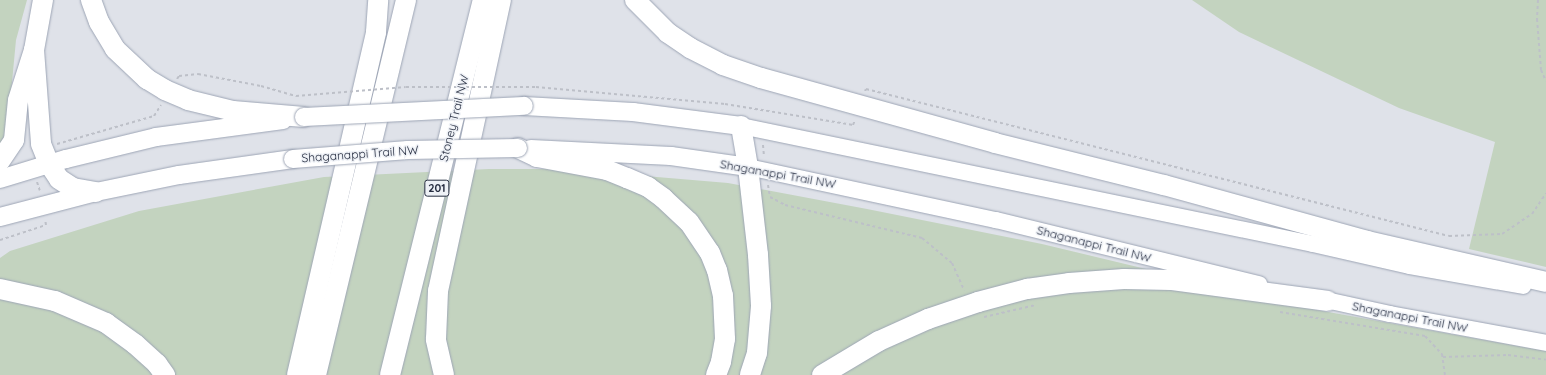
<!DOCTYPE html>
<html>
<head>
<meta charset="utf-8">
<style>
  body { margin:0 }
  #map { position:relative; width:1546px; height:375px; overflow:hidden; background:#dfe2e9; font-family:Quicksand,sans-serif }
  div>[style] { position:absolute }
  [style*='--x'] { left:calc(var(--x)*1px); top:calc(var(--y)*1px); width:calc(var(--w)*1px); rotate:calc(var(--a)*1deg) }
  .green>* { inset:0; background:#c3d3bf }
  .path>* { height:2px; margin-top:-1px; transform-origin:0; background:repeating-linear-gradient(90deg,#bdc0c8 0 3px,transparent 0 6px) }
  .roads { filter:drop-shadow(0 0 1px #9da5b5) drop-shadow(0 0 1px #9da5b5) }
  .secondary>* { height:16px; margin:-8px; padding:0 8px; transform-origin:8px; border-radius:8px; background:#fff }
  .primary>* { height:18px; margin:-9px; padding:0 9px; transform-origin:9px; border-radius:9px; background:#fff }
  .motorway>* { height:20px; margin:-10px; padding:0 10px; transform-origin:10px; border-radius:10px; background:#fff }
  .path-bridge>* { height:2px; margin-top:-1px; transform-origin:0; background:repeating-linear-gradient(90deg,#bdc0c8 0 3px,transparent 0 6px) }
  .bridges { filter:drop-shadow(0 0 1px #9da5b5) drop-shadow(0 0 1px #9da5b5) }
  .primary-bridge>* { height:18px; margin:-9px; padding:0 9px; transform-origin:9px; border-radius:9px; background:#fff }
  span { translate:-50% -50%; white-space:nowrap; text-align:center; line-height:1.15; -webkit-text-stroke:3px #eef1f6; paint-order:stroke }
  .shield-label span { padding:1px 3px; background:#eef1f6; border:1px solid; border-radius:3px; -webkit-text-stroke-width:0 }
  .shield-label { font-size:11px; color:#272e41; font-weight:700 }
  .street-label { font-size:12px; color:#272e41 }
</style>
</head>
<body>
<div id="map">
  <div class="green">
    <i style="clip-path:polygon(0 0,27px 0,16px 40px,8px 124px,5px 139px,0 147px)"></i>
    <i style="clip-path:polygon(1192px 0,1546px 0,1546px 267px,1469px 249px,1495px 142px,1399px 108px,1239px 32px)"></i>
    <i style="clip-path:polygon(489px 169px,562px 169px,728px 183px,867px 209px,1042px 244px,1317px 310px,1546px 351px,1546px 375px,0 375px,0 258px,10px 251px,139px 211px,324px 177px)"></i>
  </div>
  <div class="path">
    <i style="--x:1538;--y:0;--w:19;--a:93"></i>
    <i style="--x:1537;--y:19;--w:51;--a:85.5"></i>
    <i style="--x:1541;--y:70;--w:12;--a:66"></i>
    <i style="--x:177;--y:79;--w:4;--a:-56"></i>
    <i style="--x:179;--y:76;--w:19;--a:-6"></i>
    <i style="--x:198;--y:74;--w:64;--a:10.8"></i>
    <i style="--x:261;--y:86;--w:36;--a:16"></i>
    <i style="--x:536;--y:87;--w:190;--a:5.1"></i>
    <i style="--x:725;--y:104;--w:130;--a:9.3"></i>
    <i style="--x:853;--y:125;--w:5;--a:-68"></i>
    <i style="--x:865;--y:91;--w:2;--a:-63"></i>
    <i style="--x:866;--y:89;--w:601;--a:14.15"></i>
    <i style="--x:1449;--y:236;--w:53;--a:-2.2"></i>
    <i style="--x:1502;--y:234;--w:36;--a:-34"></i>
    <i style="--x:1532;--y:214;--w:25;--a:-56"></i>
    <i style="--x:57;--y:144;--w:101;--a:-16.1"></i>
    <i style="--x:154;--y:116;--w:13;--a:-58"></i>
    <i style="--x:763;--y:145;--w:11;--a:85"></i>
    <i style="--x:37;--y:182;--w:9;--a:72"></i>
    <i style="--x:768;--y:185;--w:12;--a:81"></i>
    <i style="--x:770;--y:197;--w:17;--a:28"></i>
    <i style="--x:785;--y:205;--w:141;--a:13.5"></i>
    <i style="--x:922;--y:238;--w:39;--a:40"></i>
    <i style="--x:952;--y:263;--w:30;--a:66"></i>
    <i style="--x:0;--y:240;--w:48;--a:-18.1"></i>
    <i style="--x:46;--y:225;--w:6;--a:-99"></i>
    <i style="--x:1280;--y:312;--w:147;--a:9.4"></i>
    <i style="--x:1425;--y:336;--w:25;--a:47"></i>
    <i style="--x:1442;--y:354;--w:21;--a:82"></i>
    <i style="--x:984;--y:317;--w:53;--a:-13"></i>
    <i style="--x:1443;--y:357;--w:65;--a:-1.8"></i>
    <i style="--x:1508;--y:355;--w:38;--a:7"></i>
  </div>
  <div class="roads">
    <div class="secondary">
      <i style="--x:741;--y:126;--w:584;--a:11.66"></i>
      <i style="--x:1313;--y:244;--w:99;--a:12.8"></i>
      <i style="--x:1410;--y:266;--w:115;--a:10"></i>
      <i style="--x:748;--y:167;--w:254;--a:12.1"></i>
      <i style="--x:996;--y:220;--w:271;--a:13.7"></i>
      <i style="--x:1317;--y:298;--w:75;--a:12.4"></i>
      <i style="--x:1390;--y:314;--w:159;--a:10.5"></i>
    </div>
    <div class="primary">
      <i style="--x:524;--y:106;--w:109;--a:3.2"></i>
      <i style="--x:633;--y:112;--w:109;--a:7.4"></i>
      <i style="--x:531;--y:149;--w:140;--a:2.9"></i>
      <i style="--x:671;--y:156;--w:78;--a:8.1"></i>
      <i style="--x:0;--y:179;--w:69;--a:-16.9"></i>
      <i style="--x:66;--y:159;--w:93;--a:-13.7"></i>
      <i style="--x:156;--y:137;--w:128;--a:-7.6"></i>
      <i style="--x:0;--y:217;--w:99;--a:-14.6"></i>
      <i style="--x:96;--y:192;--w:85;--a:-11.6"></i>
      <i style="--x:179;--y:175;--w:115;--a:-8"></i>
    </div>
    <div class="motorway">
      <i style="--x:91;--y:0;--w:23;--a:70"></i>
      <i style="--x:99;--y:22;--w:31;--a:59"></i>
      <i style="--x:115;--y:49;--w:44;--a:43.2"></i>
      <i style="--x:147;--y:79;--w:21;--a:31"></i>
      <i style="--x:165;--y:90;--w:25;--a:23"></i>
      <i style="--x:188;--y:100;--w:46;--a:13.7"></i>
      <i style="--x:233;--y:111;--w:71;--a:4.8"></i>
      <i style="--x:635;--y:0;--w:47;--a:45"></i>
      <i style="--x:668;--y:33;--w:27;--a:34"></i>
      <i style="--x:690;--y:48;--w:37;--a:27"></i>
      <i style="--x:723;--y:65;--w:40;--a:18.9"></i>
      <i style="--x:761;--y:78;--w:243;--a:15.5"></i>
      <i style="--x:995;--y:143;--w:174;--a:14"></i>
      <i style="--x:1164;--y:185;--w:211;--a:15.4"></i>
      <i style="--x:1367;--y:241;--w:184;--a:12.9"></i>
      <i style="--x:34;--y:50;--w:94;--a:85.7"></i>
      <i style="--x:41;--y:144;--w:22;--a:68"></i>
      <i style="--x:49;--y:164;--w:18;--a:56"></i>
      <i style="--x:59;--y:179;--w:17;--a:33"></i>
      <i style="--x:73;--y:188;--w:23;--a:10"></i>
      <i style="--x:741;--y:126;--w:42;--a:80.3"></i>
      <i style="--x:748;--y:167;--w:89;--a:83.5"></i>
      <i style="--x:758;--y:255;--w:51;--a:86.6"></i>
      <i style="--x:761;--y:306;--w:47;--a:94.9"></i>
      <i style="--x:757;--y:353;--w:23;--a:108"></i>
      <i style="--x:518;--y:148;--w:21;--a:25"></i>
      <i style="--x:537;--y:157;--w:71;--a:10.5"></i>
      <i style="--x:607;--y:170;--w:22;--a:22"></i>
      <i style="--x:627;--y:178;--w:23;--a:23"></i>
      <i style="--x:648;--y:187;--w:19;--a:36"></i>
      <i style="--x:663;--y:198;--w:35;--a:43"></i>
      <i style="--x:689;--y:222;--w:37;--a:56"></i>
      <i style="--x:710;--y:253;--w:18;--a:68"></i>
      <i style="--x:717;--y:270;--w:27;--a:77"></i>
      <i style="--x:723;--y:296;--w:43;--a:87.3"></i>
      <i style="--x:725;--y:339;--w:23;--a:100"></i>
      <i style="--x:721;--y:362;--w:14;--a:111"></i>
      <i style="--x:0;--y:161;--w:25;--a:-56"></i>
      <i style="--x:14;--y:140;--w:40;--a:-84.3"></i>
      <i style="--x:18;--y:100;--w:52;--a:-72.3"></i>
      <i style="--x:34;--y:50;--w:51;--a:-79.8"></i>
      <i style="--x:0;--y:289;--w:56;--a:12.3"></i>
      <i style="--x:55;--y:301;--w:56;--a:23.3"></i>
      <i style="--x:106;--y:323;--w:36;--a:36"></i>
      <i style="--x:135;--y:344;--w:30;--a:42"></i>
      <i style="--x:157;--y:364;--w:14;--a:54"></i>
      <i style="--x:297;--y:375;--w:352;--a:-77"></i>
      <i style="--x:376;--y:32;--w:32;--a:-86"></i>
      <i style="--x:316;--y:375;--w:386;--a:-76.5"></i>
      <i style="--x:390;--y:375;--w:386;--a:-76.1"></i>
      <i style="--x:444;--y:375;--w:37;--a:-103"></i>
      <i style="--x:436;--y:339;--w:48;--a:-87.6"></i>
      <i style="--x:438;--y:291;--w:298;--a:-77.8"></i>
      <i style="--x:822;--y:375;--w:66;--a:-30.8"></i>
      <i style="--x:879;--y:341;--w:54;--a:-24.2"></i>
      <i style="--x:928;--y:319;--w:53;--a:-18.8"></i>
      <i style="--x:978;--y:302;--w:51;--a:-14.9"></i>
      <i style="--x:1027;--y:289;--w:42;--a:-8.1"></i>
      <i style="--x:1069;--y:283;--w:55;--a:-4.2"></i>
      <i style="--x:1124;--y:279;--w:47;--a:1.2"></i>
      <i style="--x:1171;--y:280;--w:158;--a:7.6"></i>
    </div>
  </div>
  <div class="path-bridge">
    <i style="--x:296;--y:96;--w:110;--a:-4.7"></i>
    <i style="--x:406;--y:87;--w:130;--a:0"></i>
  </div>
  <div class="bridges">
    <div class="primary-bridge">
      <i style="--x:304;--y:117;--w:220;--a:-2.9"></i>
      <i style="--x:293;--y:159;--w:115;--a:-4.5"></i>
      <i style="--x:408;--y:150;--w:110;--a:-1"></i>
    </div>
  </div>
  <div class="shield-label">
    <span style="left:437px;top:188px">201</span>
  </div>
  <div class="street-label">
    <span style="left:454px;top:118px;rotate:-76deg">Stoney Trail NW</span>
    <span style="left:360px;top:154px;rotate:-4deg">Shaganappi Trail NW</span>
    <span style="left:778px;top:174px;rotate:10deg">Shaganappi Trail NW</span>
    <span style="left:1094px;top:244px;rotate:14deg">Shaganappi Trail NW</span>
    <span style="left:1410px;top:317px;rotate:11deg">Shaganappi Trail NW</span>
  </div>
</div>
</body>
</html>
